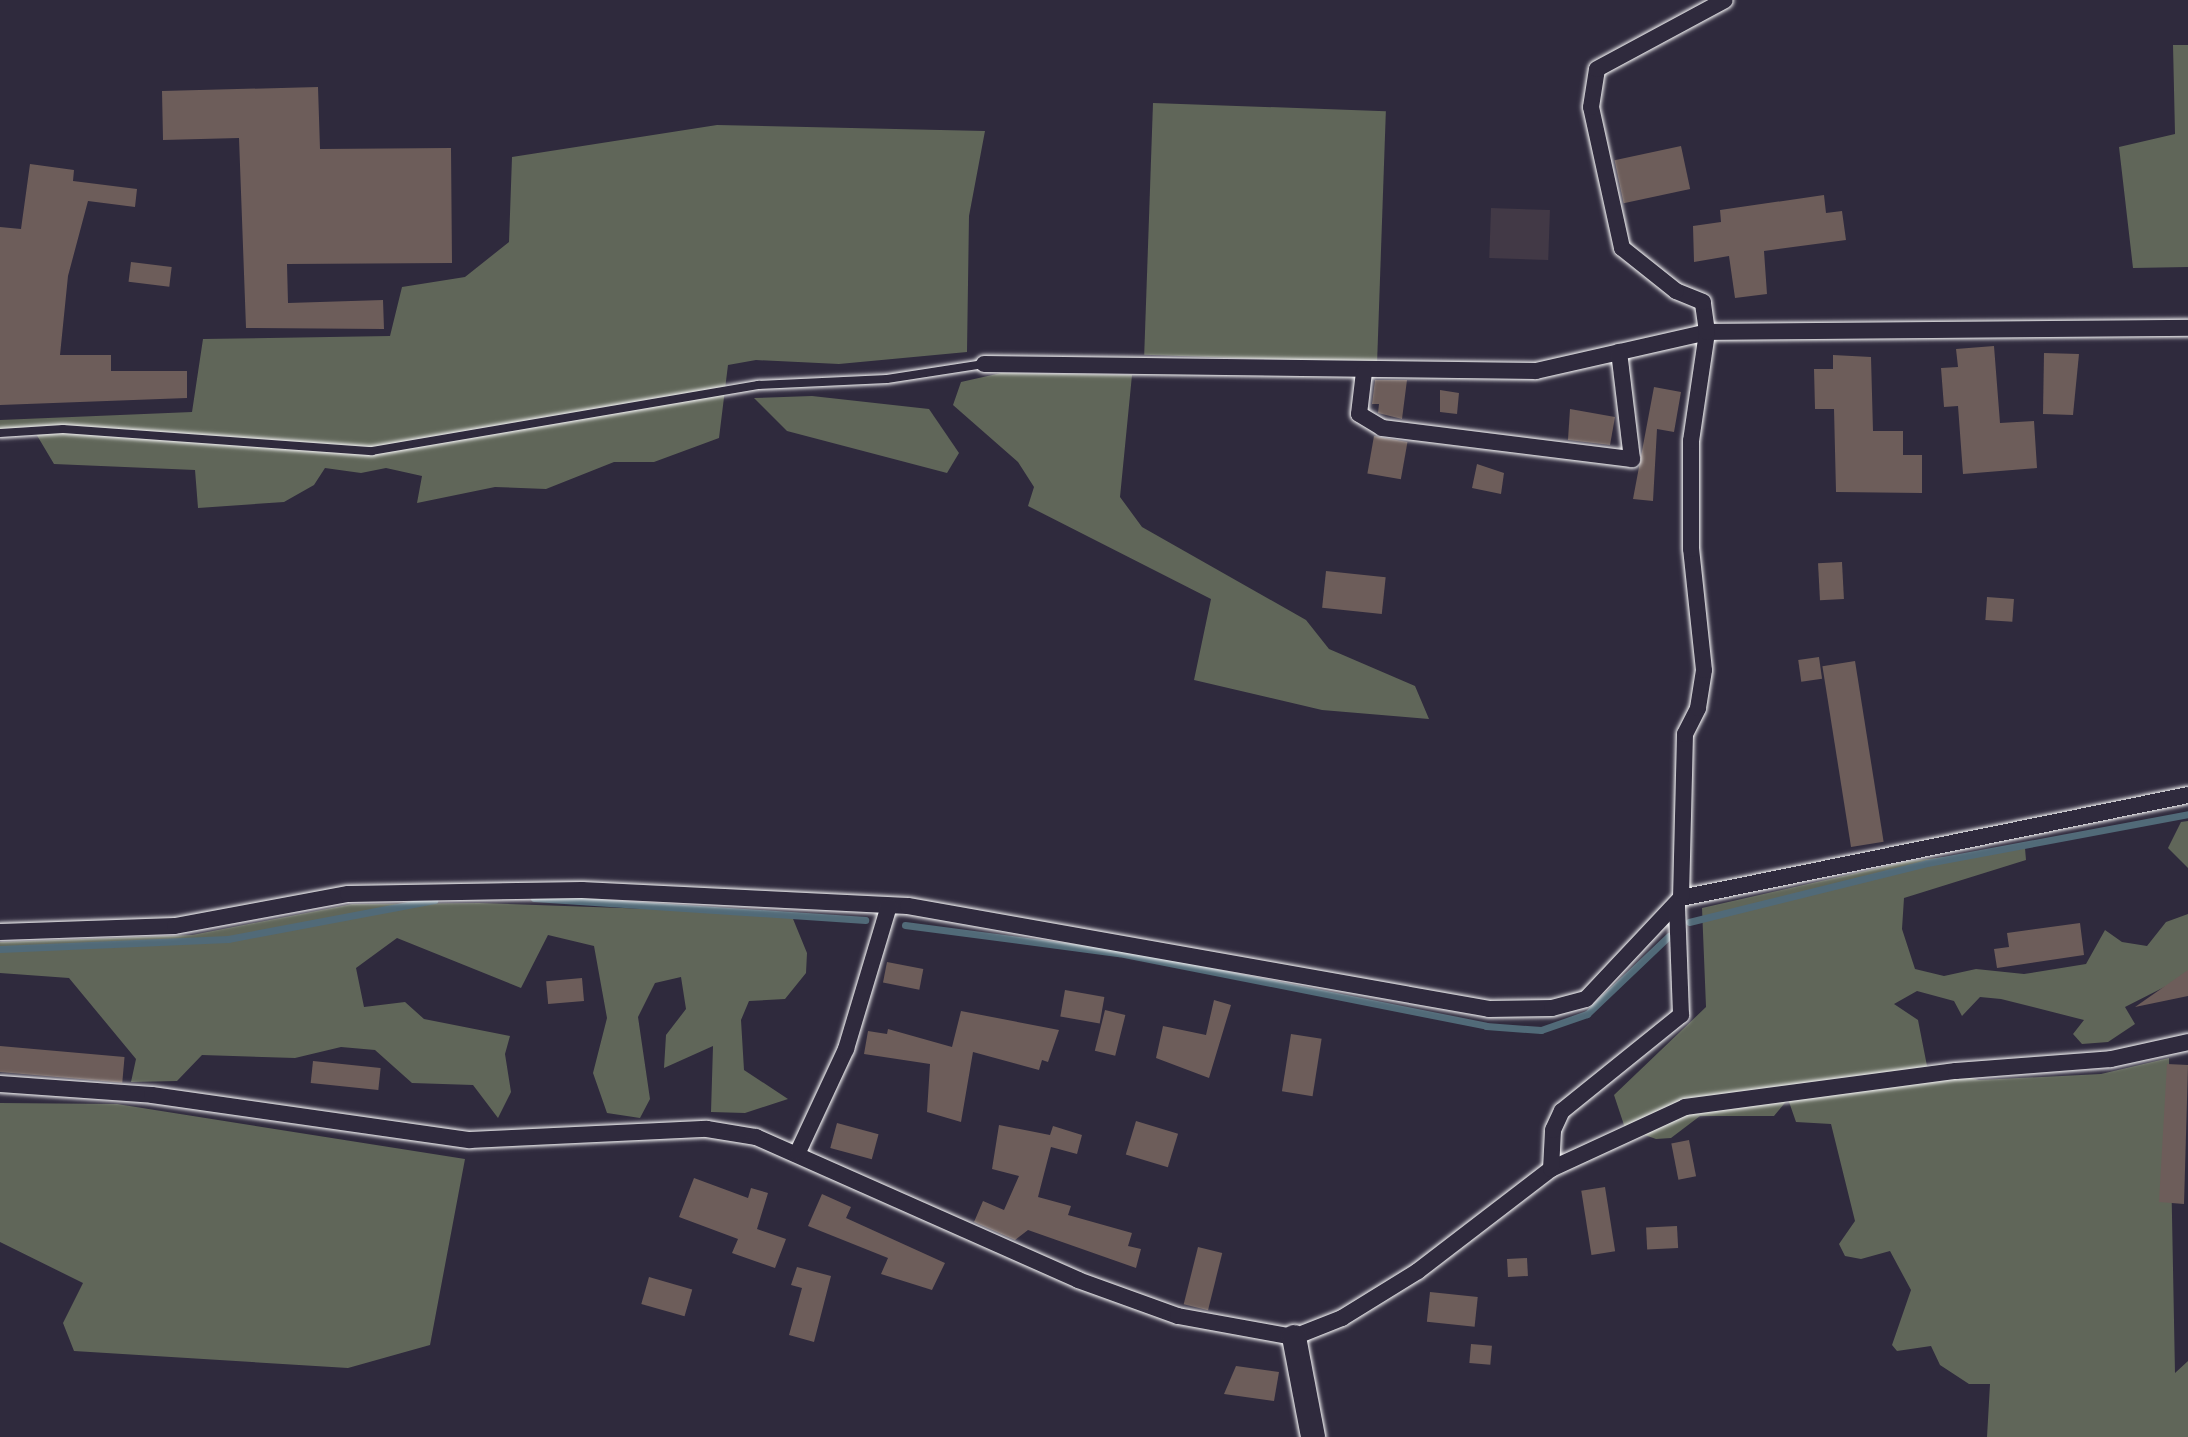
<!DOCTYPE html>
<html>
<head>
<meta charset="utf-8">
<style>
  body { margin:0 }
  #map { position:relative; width:2188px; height:1437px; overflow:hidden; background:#2f2a3d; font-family:Mali,sans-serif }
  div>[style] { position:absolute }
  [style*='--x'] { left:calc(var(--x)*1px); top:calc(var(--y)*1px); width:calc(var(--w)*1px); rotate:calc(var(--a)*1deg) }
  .built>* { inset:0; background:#423946; transform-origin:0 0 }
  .green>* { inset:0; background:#606659; transform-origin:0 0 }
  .stream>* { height:7px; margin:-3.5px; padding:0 3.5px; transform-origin:3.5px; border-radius:3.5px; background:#516a78 }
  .building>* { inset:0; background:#6d5d5a; transform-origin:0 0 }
  .roads { filter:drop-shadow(0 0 2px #fff) drop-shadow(0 0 2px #fff) }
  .lane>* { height:8px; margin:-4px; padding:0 4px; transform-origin:4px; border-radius:4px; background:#2f2a3d }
  .street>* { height:16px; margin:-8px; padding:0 8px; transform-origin:8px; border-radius:8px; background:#2f2a3d }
  .secondary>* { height:24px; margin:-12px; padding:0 12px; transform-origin:12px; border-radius:12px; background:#2f2a3d }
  span { translate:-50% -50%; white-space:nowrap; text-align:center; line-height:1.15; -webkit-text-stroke:6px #2f2a3d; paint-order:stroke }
</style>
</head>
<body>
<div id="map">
  <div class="built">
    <i style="left:1491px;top:208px;width:59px;height:50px;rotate:2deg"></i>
  </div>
  <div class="green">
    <i style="clip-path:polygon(2173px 45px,2188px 45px,2188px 267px,2133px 268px,2119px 147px,2175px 134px)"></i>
    <i style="left:1153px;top:103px;width:233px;height:252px;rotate:2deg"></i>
    <i style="clip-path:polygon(717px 125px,985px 131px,969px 216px,967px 352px,839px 364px,756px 360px,728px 365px,719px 438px,654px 462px,614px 462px,546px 489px,495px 487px,417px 503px,422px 476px,386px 468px,361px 473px,325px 468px,314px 485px,284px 502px,198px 508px,195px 470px,54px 464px,32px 427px,0 435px,0 420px,192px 412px,203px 339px,390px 336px,402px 287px,465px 277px,509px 242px,512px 157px)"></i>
    <i style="clip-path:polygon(1001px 373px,1132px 375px,1120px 497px,1142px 527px,1306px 620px,1329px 649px,1415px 686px,1429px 719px,1322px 710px,1194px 680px,1211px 599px,1028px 506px,1034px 487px,1018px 462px,953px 405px,961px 382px)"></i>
    <i style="clip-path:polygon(812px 396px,929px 409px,959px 453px,947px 473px,787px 431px,754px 398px)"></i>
    <i style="clip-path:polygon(2188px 821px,2188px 868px,2168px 848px,2181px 822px)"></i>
    <i style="clip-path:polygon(2025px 848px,2026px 860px,1904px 898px,1902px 929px,1915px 969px,1944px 976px,1976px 969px,2024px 974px,2086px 964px,2105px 930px,2122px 942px,2147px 946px,2166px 922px,2188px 914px,2188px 975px,2125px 1007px,2135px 1024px,2108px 1042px,2082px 1044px,2073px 1034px,2084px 1020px,2001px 999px,1980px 997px,1962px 1016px,1954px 1001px,1917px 991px,1894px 1004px,1918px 1020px,1927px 1066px,1979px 1080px,2101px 1074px,2169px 1058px,2175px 1373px,2188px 1361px,2188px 1437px,1987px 1437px,1990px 1384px,1969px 1384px,1940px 1365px,1931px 1346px,1897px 1351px,1892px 1345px,1911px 1290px,1890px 1251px,1861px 1259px,1845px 1256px,1839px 1244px,1855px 1221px,1831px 1124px,1796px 1122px,1788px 1099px,1774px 1116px,1700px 1116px,1671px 1138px,1656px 1139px,1625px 1128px,1614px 1095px,1706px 1007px,1702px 908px,1909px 861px)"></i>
    <i style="clip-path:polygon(479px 903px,791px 914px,807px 953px,806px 973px,785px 999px,749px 1001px,741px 1020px,744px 1070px,788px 1099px,745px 1113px,711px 1112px,713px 1046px,664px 1068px,666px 1035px,686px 1009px,681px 977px,655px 983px,638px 1017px,650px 1099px,640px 1118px,607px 1113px,593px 1073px,607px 1018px,594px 946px,548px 935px,521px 988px,397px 938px,356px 968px,364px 1007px,405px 1002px,424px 1019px,510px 1036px,505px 1054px,511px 1092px,498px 1118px,473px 1085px,412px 1083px,375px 1050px,341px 1047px,295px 1058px,202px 1055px,177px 1081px,131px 1082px,136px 1059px,69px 978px,0 973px,0 942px,192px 935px,352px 904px)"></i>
    <i style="clip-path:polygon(0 1103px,117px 1104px,465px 1159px,430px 1345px,348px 1368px,74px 1351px,63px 1323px,83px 1283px,0 1242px)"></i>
  </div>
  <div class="stream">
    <i style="--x:534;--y:898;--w:332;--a:3.8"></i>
    <i style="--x:1689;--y:922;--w:245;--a:-13.9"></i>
    <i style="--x:1927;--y:863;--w:266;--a:-10.6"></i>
    <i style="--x:905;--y:925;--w:216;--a:7.5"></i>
    <i style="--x:1119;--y:953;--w:374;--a:11.2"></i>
    <i style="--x:1486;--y:1026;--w:55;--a:4.2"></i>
    <i style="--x:1541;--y:1030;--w:49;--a:-19.2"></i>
    <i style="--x:1587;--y:1014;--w:113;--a:-43.6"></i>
    <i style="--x:0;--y:949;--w:228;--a:-2.5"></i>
    <i style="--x:228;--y:939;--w:210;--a:-10.7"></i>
  </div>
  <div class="building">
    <i style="clip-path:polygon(318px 87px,320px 149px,451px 148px,452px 263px,287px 264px,288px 303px,383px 300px,384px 329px,246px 328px,239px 138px,163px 140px,162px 91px)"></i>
    <i style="left:1681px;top:146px;width:44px;height:68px;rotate:78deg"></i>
    <i style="clip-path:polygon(30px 164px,74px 170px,73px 181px,137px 189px,135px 207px,88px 201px,68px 276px,60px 355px,111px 355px,111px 371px,187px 371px,187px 398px,0 405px,0 227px,21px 229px)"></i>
    <i style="clip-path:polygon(1824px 195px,1826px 213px,1842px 211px,1846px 240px,1764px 251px,1767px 294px,1735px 298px,1729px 256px,1694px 262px,1693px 226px,1721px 222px,1720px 210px)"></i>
    <i style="left:131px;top:262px;width:41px;height:20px;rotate:7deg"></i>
    <i style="clip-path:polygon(1994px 346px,2000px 423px,2034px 421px,2037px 468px,1963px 474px,1958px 406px,1944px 407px,1941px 368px,1958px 367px,1956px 349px)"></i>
    <i style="clip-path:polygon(2044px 353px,2079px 354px,2073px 415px,2043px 414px)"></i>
    <i style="clip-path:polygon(1833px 355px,1871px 357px,1873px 431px,1903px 431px,1903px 455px,1922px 455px,1922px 493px,1836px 492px,1834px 409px,1815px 409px,1814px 369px,1833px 369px)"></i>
    <i style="clip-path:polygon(1375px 380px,1407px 380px,1402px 419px,1378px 413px,1379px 404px,1372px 404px)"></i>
    <i style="clip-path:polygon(1654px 387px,1681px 392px,1674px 432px,1657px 429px,1653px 501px,1633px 499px)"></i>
    <i style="clip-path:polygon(1440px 390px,1459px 393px,1457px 414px,1440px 412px)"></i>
    <i style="clip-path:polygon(1570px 409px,1615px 417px,1610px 445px,1568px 440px)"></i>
    <i style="left:1374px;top:436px;width:34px;height:38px;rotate:10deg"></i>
    <i style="clip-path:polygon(1477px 464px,1504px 473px,1501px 494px,1472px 488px)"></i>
    <i style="left:1842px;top:562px;width:37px;height:24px;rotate:87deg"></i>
    <i style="left:1326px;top:571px;width:60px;height:37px;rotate:6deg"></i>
    <i style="left:1987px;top:597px;width:27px;height:23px;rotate:4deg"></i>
    <i style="left:1819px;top:657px;width:22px;height:21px;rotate:82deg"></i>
    <i style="left:1855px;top:661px;width:183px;height:33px;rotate:81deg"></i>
    <i style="clip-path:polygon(2080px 923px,2084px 955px,1997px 968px,1994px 949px,2009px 947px,2007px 933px)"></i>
    <i style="left:887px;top:962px;width:37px;height:21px;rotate:11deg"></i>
    <i style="clip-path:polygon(2188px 970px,2188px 996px,2135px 1007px)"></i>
    <i style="left:582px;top:978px;width:23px;height:36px;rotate:85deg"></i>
    <i style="left:1065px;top:990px;width:40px;height:27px;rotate:10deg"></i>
    <i style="clip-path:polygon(1214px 1000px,1231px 1005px,1209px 1078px,1156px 1058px,1163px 1026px,1206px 1035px)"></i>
    <i style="left:1105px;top:1010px;width:21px;height:42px;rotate:14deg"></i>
    <i style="clip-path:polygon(961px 1011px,1059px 1030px,1048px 1062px,1042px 1060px,1039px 1070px,973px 1052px,961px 1122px,927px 1112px,930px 1064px,864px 1054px,868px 1031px,887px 1034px,888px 1029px,952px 1047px)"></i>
    <i style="left:1291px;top:1034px;width:31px;height:58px;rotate:9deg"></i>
    <i style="left:0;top:1046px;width:125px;height:26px;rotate:5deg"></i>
    <i style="left:313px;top:1061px;width:68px;height:22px;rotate:6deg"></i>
    <i style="clip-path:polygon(2167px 1064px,2188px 1065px,2184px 1204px,2159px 1202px)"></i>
    <i style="left:1136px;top:1121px;width:44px;height:35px;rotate:17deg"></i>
    <i style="left:837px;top:1123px;width:43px;height:26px;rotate:15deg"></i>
    <i style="clip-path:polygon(999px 1125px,1050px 1135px,1053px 1126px,1082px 1135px,1077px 1154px,1051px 1147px,1038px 1197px,1071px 1206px,1068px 1215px,1132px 1233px,1128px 1246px,1141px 1249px,1136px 1268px,1028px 1230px,1015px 1240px,974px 1222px,983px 1201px,1004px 1210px,1019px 1176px,992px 1169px)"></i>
    <i style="left:1689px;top:1140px;width:37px;height:18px;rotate:79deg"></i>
    <i style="clip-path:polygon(694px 1178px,748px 1198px,751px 1188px,768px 1193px,757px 1229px,786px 1239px,775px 1268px,732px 1253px,738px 1239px,679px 1217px)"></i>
    <i style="left:1605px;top:1187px;width:65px;height:24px;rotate:81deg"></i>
    <i style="clip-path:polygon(822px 1194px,851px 1207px,846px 1218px,945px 1263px,932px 1290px,881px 1274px,888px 1258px,808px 1226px)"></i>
    <i style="left:1677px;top:1226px;width:22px;height:31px;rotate:87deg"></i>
    <i style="left:1198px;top:1247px;width:25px;height:59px;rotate:14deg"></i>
    <i style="left:1527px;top:1258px;width:18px;height:20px;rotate:87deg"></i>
    <i style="clip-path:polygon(797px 1267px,831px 1276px,814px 1342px,789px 1335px,802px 1288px,791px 1285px)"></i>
    <i style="left:649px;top:1277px;width:45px;height:28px;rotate:16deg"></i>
    <i style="left:1430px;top:1292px;width:48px;height:30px;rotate:6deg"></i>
    <i style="left:1471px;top:1344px;width:21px;height:19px;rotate:5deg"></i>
    <i style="clip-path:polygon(1236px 1366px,1279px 1372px,1274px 1401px,1224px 1394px)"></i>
  </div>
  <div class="roads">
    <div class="lane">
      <i style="--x:0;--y:433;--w:63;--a:-3.6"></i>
      <i style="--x:63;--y:429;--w:310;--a:4.1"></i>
      <i style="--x:372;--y:451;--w:392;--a:-9.7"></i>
      <i style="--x:758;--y:385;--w:129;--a:-2.7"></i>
      <i style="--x:887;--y:379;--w:98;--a:-8.8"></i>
    </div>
    <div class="street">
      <i style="--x:984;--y:364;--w:552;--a:0.73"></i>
      <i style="--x:1536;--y:371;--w:175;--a:-12.8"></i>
      <i style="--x:1707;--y:332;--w:481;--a:-0.5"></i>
      <i style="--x:1364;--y:372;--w:42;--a:96.8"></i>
      <i style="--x:1359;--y:414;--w:27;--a:31"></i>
      <i style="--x:1382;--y:428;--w:252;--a:7.1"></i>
      <i style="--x:1632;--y:459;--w:108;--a:-96.9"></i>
      <i style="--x:1681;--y:898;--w:517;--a:-11.48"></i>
      <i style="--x:0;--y:932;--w:175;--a:-2"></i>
      <i style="--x:175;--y:926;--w:176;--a:-10.5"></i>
      <i style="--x:348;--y:894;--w:234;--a:-1"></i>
      <i style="--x:582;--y:890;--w:326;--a:2.8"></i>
      <i style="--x:908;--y:906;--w:590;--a:10.05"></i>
      <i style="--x:1489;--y:1009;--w:63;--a:-0.9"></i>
      <i style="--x:1552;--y:1008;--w:35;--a:-15"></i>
      <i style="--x:1586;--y:999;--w:139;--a:-46.8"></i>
      <i style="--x:1681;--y:898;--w:164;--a:-88.6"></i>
      <i style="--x:1685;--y:734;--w:29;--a:-63"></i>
      <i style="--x:1698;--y:708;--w:38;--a:-81"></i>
      <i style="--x:1704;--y:670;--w:122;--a:-96.1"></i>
      <i style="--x:1691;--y:549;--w:108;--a:-90"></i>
      <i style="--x:1691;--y:441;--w:110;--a:-81.6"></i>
      <i style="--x:1707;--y:332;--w:30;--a:-98"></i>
      <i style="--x:1703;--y:302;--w:29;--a:-158"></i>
      <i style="--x:1676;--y:291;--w:69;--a:-141.5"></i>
      <i style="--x:1622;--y:248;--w:144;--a:-102.4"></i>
      <i style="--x:1591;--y:107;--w:38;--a:-81"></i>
      <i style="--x:1597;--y:69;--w:145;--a:-28.3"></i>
      <i style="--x:0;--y:1084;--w:152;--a:4.1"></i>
      <i style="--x:152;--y:1095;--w:321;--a:8.1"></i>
      <i style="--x:470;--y:1140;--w:237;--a:-2.7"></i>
      <i style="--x:707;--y:1129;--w:50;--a:9.3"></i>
      <i style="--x:756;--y:1137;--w:352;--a:23.9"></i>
      <i style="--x:1078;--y:1280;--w:106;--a:19.8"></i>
      <i style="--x:1178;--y:1316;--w:118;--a:10.3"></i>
      <i style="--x:1294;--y:1337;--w:52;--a:-21.6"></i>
      <i style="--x:1342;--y:1318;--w:89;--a:-31.7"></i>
      <i style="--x:1418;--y:1271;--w:168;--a:-37.5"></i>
      <i style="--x:1551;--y:1169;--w:148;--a:-24.8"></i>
      <i style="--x:1685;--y:1107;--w:273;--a:-7.6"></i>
      <i style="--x:1956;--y:1071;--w:155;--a:-4.4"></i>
      <i style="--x:2111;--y:1059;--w:79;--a:-12.4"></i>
      <i style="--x:798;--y:1152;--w:114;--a:-65"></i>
      <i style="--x:846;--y:1049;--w:149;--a:-73.3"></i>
      <i style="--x:1551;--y:1169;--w:39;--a:-87"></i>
      <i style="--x:1553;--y:1130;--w:21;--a:-65"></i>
      <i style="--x:1562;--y:1111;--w:153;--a:-38.9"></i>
      <i style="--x:1681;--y:1015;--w:109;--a:-92.1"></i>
    </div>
    <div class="secondary">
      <i style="--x:1294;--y:1337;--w:102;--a:79.2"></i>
    </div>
  </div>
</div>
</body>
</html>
